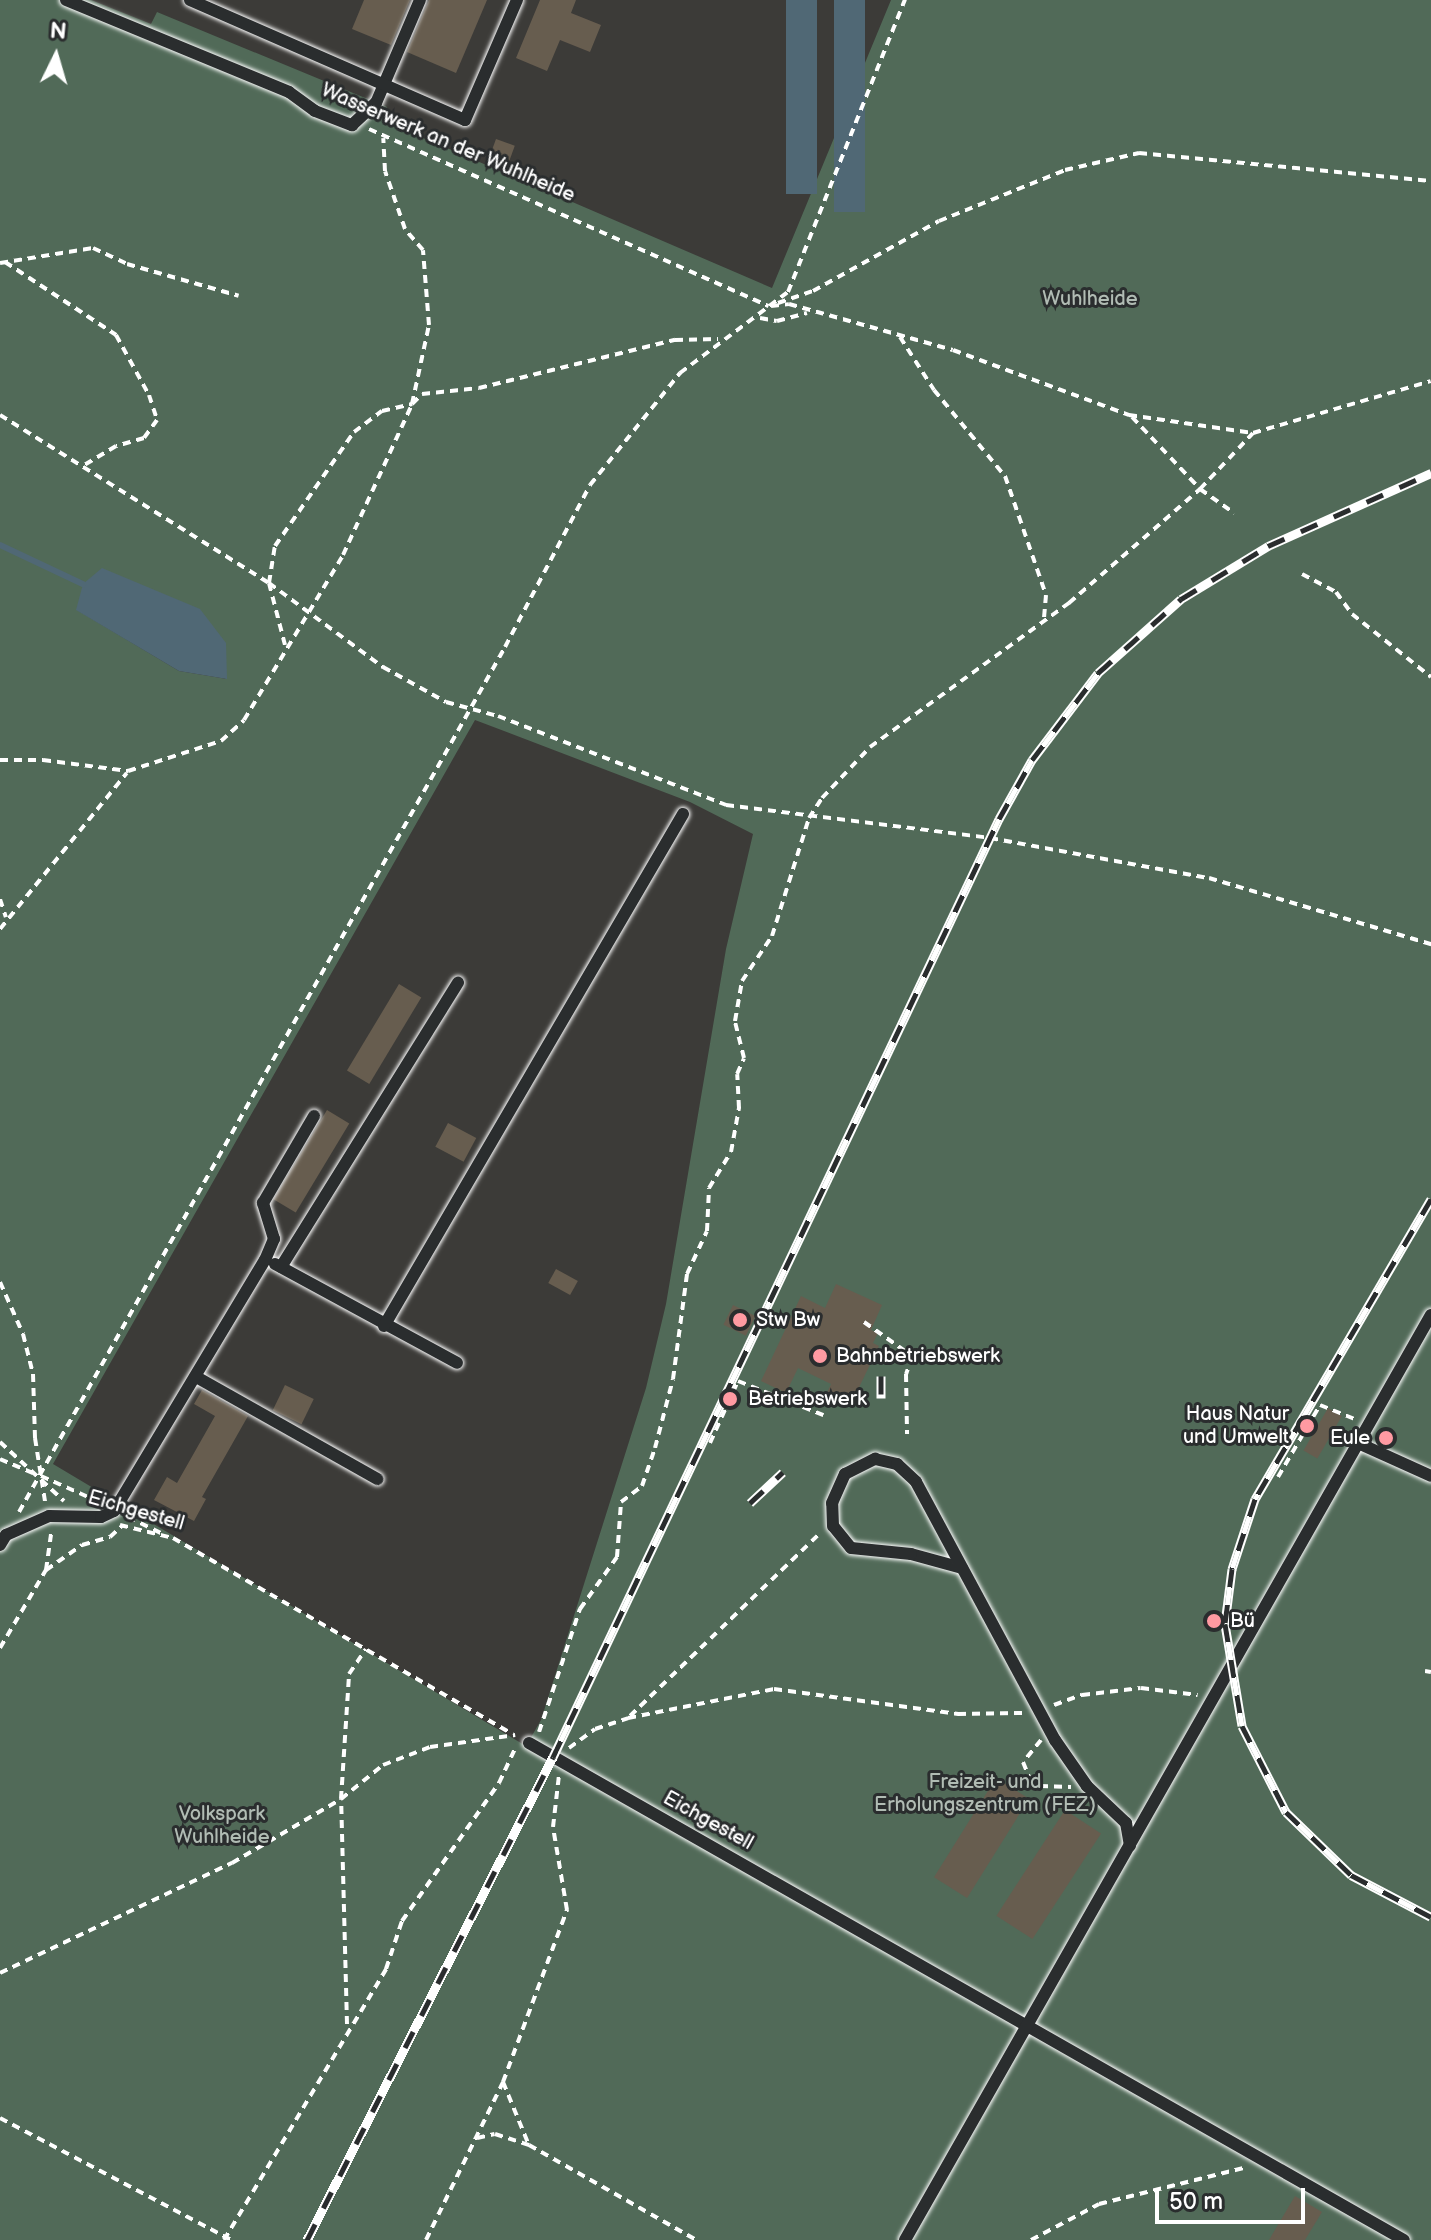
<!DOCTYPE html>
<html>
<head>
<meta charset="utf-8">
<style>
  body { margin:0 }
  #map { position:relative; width:1431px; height:2240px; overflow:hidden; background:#3c3b38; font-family:"Balsamiq Sans",sans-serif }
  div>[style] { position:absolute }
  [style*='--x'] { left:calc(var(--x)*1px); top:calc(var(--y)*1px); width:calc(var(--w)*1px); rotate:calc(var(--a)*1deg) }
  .green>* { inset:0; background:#516a58 }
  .water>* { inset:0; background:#506875; transform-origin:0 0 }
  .stream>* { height:6px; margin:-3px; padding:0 3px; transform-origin:3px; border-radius:3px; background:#506875 }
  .building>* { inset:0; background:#675d4f; transform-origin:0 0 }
  .path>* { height:4px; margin-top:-2px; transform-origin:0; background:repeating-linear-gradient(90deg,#fff 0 8px,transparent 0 14px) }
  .roads { filter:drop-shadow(0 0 2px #fff) drop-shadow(0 0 2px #fff) }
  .lane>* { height:12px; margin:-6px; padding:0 6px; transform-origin:6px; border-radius:6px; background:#2a2d2e }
  .rail>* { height:9px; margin-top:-4.5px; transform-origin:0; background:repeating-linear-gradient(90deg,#2a2d2e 0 18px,#fff 0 36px); box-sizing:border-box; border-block:2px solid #fff }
  .dots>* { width:22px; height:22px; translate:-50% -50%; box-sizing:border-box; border:4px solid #2a2d2e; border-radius:50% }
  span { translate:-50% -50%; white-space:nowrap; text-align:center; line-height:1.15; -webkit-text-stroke:6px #2a2d2e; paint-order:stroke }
  .street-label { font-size:20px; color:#fff }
  .park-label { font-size:20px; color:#b1bcb4 }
  .poi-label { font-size:20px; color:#fff }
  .left { translate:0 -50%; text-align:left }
  .right { translate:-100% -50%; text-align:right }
  .north { position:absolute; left:16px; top:16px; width:80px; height:80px; -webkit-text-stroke:6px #2a2d2e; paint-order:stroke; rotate:5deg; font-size:22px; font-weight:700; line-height:32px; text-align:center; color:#fff }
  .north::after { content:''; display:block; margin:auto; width:28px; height:36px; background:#fff; clip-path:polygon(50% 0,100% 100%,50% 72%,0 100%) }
  .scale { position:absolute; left:1155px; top:2188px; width:150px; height:36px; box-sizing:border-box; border:4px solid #fff; border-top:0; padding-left:10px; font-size:24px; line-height:28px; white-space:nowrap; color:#fff; -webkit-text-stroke:6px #2a2d2e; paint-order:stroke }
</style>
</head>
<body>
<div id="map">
  <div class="green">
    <i style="clip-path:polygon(evenodd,0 0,91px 0,151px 24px,157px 12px,387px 107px,382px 120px,772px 288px,891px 0,1431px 0,1431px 2240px,0 2240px,0 0,77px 610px,227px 679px,179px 671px,77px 610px,0 0,475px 720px,690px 802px,753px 834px,726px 949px,666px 1304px,646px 1388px,541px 1720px,526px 1746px,53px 1464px,475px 720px)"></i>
  </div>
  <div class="water">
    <i style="left:786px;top:0;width:31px;height:194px"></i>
    <i style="left:834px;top:0;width:31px;height:212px"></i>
    <i style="clip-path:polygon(102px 568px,200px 609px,226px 643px,227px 679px,179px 671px,76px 610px,83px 584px)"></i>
  </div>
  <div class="stream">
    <i style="--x:0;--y:545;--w:92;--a:25.2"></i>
  </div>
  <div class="building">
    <i style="clip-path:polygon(364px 0,410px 0,391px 45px,352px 29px)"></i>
    <i style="clip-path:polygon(429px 0,487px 0,456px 73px,407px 52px)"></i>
    <i style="clip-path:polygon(540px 0,576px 0,571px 13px,601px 25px,590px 52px,560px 40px,547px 71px,516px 58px)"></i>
    <i style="left:496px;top:139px;width:20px;height:17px;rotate:20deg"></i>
    <i style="left:399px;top:984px;width:26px;height:101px;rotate:31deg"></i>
    <i style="left:327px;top:1110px;width:26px;height:104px;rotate:31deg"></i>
    <i style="left:448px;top:1123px;width:32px;height:27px;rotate:28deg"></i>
    <i style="left:556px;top:1269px;width:25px;height:16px;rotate:29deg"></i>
    <i style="clip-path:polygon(836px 1284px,882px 1305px,871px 1330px,878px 1333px,873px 1343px,879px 1346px,850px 1406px,825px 1397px,831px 1384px,798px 1368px,786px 1393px,761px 1381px,801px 1296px,825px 1308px)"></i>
    <i style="left:733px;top:1305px;width:25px;height:22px;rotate:26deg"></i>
    <i style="left:285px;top:1385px;width:32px;height:28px;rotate:26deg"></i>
    <i style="clip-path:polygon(202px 1390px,248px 1416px,202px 1497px,206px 1499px,194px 1521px,154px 1500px,167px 1477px,177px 1483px,215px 1416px,194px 1404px)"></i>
    <i style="left:1328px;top:1408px;width:16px;height:49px;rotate:30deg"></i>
    <i style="left:996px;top:1778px;width:39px;height:117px;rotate:32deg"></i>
    <i style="left:1065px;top:1810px;width:43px;height:126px;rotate:33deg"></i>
    <i style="clip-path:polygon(1295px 2196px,1322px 2212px,1305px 2240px,1269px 2240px)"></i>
  </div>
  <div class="path">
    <i style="--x:369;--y:129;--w:437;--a:23.9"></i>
    <i style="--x:5;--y:262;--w:133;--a:33.3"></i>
    <i style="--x:116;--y:335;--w:68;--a:61.2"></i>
    <i style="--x:149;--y:395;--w:26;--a:72"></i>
    <i style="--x:157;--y:420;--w:22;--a:126"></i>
    <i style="--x:144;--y:438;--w:29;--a:164"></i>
    <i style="--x:116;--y:446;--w:39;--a:149"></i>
    <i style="--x:0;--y:263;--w:94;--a:-9.2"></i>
    <i style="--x:93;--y:248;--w:38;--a:25"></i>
    <i style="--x:127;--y:264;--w:116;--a:15.9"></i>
    <i style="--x:778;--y:303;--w:37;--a:-19"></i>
    <i style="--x:813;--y:291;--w:144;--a:-29.1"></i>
    <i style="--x:939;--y:221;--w:136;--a:-22"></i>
    <i style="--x:1065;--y:170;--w:76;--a:-12.9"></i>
    <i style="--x:1139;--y:153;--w:293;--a:5.5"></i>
    <i style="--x:771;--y:306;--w:18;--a:-6"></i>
    <i style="--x:789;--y:304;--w:170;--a:15.7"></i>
    <i style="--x:953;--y:350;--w:188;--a:20.3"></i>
    <i style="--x:1129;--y:415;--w:125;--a:8.3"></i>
    <i style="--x:760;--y:318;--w:17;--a:10"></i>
    <i style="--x:777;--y:321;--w:31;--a:-15"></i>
    <i style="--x:900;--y:337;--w:63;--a:57.3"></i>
    <i style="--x:934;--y:390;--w:112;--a:50.5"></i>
    <i style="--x:1005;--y:476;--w:126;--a:71"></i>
    <i style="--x:1046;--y:595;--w:25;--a:95"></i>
    <i style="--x:0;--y:415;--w:317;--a:32"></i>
    <i style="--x:269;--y:583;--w:142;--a:36.4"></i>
    <i style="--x:383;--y:667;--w:72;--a:29.1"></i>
    <i style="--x:446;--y:702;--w:54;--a:15.1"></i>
    <i style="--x:498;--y:716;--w:245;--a:21.3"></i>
    <i style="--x:726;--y:805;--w:266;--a:7.1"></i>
    <i style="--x:990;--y:838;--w:223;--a:10.4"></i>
    <i style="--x:1209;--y:878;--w:232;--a:16.6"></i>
    <i style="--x:1132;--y:417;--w:99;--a:46.6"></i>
    <i style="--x:1200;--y:489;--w:42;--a:35.2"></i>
    <i style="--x:1302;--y:574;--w:38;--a:28"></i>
    <i style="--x:1336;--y:592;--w:27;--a:54"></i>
    <i style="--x:1352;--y:614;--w:101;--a:38.6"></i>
    <i style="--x:285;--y:645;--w:64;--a:-104.5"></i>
    <i style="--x:269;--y:583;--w:37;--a:-81"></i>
    <i style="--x:275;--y:546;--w:139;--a:-55.3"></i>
    <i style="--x:354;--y:432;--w:35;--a:-37"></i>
    <i style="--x:382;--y:411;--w:31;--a:-13"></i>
    <i style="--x:412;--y:404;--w:81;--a:-77.9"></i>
    <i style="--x:429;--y:325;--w:75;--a:-94.6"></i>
    <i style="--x:423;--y:250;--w:28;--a:-131"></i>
    <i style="--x:405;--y:229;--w:61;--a:-109"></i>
    <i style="--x:385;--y:171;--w:33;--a:-93"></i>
    <i style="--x:0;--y:760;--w:43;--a:0"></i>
    <i style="--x:43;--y:760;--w:86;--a:7.4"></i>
    <i style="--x:128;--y:771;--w:98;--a:-17.9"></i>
    <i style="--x:221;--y:741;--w:31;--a:-42"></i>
    <i style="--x:244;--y:720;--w:192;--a:-59"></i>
    <i style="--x:343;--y:555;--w:166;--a:-65.4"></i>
    <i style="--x:412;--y:404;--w:14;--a:-45"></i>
    <i style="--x:422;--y:394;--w:57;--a:-6"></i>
    <i style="--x:479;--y:388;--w:202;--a:-13.8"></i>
    <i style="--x:675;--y:340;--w:43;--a:-1.3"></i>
    <i style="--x:0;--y:899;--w:19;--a:72"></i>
    <i style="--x:0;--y:929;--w:201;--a:-50.9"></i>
    <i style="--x:0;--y:1282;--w:57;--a:66.1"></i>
    <i style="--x:23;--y:1334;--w:41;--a:76"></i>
    <i style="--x:33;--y:1374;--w:64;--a:88.2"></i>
    <i style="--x:35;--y:1438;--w:64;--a:81"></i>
    <i style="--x:864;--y:1322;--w:59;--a:35.3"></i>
    <i style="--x:912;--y:1356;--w:19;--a:108"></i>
    <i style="--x:906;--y:1374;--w:60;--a:89"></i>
    <i style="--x:0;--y:1442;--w:87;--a:42.7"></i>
    <i style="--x:710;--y:1443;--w:68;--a:-65.7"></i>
    <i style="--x:738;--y:1381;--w:92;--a:21.8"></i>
    <i style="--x:0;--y:1459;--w:36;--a:23"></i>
    <i style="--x:41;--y:1476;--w:59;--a:24"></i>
    <i style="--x:1278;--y:1477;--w:83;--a:-59.7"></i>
    <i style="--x:1320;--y:1405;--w:38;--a:22"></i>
    <i style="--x:19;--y:1512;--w:992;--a:-60.67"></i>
    <i style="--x:505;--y:647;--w:183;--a:-62.3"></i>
    <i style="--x:590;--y:485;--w:144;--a:-51.2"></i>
    <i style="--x:680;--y:373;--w:135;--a:-36.9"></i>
    <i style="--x:788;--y:292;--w:315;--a:-68.2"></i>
    <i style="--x:128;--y:1517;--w:39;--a:26"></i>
    <i style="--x:120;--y:1525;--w:55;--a:13.8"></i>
    <i style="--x:173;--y:1538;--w:392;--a:30"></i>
    <i style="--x:46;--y:1570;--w:37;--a:-82"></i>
    <i style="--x:0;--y:1648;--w:91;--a:-59.5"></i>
    <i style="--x:46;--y:1570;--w:44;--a:-34.8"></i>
    <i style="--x:82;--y:1545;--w:29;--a:-16"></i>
    <i style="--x:110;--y:1537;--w:16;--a:-43"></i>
    <i style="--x:1425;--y:1671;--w:6;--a:9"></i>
    <i style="--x:1054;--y:1705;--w:30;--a:-20"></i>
    <i style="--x:1082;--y:1695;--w:59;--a:-6.8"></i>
    <i style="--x:1141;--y:1688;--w:57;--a:7"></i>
    <i style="--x:630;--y:1716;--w:262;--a:-43.9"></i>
    <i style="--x:539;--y:1732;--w:130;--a:-71.6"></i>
    <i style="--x:580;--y:1609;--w:64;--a:-54.6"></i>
    <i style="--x:617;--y:1557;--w:55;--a:-85.8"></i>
    <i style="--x:621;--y:1502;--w:26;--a:-37"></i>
    <i style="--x:642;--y:1486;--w:40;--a:-71.1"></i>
    <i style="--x:655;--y:1448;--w:71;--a:-75.4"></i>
    <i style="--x:673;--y:1379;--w:106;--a:-82.4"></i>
    <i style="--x:687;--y:1274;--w:47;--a:-65.1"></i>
    <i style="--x:707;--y:1231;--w:43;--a:-87.3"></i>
    <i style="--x:709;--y:1188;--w:42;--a:-58.6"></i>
    <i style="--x:731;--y:1152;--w:45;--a:-79.7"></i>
    <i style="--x:739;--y:1108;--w:34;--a:-93"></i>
    <i style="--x:737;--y:1074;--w:17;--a:-66"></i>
    <i style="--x:744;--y:1058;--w:38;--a:-104"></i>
    <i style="--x:735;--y:1021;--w:41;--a:-80.1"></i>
    <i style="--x:742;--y:981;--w:54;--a:-56.3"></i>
    <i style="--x:772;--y:936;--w:124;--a:-72.6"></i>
    <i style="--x:809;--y:818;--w:24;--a:-57"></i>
    <i style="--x:822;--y:798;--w:70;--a:-46.7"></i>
    <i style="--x:870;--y:747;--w:246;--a:-35.9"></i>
    <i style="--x:1069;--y:603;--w:174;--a:-41"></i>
    <i style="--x:1200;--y:489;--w:77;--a:-46.6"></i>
    <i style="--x:1253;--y:433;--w:185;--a:-16.3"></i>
    <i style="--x:1041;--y:1740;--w:28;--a:129"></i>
    <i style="--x:1023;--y:1762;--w:18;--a:68"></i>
    <i style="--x:1030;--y:1779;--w:12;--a:35"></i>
    <i style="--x:1040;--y:1786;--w:31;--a:2"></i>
    <i style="--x:569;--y:1748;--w:32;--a:-36"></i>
    <i style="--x:595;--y:1729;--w:35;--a:-18"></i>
    <i style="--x:628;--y:1718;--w:149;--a:-11.2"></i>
    <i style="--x:774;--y:1689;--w:186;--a:7.7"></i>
    <i style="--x:958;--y:1714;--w:64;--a:-0.9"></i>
    <i style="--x:0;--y:1973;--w:257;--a:-25.4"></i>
    <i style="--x:232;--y:1863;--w:126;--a:-30.4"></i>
    <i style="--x:341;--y:1799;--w:54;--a:-39"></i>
    <i style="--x:383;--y:1765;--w:50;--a:-21"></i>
    <i style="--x:430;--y:1747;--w:86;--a:-8"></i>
    <i style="--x:347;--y:2024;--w:225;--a:-91.5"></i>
    <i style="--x:341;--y:1799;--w:125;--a:-86.3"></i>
    <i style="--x:349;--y:1674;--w:30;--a:-56"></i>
    <i style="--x:503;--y:2082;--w:66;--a:67.7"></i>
    <i style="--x:0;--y:2118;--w:261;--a:27.8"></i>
    <i style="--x:477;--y:2138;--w:18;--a:-13"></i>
    <i style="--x:495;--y:2134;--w:36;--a:18"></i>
    <i style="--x:529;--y:2145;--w:192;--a:29.6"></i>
    <i style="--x:224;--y:2240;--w:316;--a:-59.1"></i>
    <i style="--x:386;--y:1969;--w:51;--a:-71.6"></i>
    <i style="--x:402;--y:1921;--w:169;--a:-54.9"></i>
    <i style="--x:499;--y:1783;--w:38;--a:-65"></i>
    <i style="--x:426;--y:2240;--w:176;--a:-64"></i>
    <i style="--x:503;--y:2082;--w:184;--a:-69.6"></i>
    <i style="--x:567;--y:1910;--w:84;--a:-99.6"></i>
    <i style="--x:553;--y:1827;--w:52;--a:-83.4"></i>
    <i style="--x:1031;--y:2240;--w:77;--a:-27.9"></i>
    <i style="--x:1099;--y:2204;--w:153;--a:-14"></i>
  </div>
  <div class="roads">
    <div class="lane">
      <i style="--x:66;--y:0;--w:241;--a:22.4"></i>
      <i style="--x:289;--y:92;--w:32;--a:36"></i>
      <i style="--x:315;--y:111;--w:40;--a:21"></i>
      <i style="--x:352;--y:125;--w:33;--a:-43"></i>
      <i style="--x:376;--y:103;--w:112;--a:-66.9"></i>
      <i style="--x:190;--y:0;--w:300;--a:23.6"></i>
      <i style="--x:465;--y:120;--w:131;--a:-66.6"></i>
      <i style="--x:275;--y:1264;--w:207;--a:28.5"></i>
      <i style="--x:281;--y:1267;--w:335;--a:-58.1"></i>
      <i style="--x:384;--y:1326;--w:593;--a:-59.72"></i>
      <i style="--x:198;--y:1378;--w:206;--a:29.4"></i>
      <i style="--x:1358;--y:1443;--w:80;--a:24.3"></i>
      <i style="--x:0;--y:1545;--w:12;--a:-59"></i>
      <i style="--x:6;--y:1535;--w:47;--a:-23.8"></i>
      <i style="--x:49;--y:1516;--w:52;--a:1.1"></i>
      <i style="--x:101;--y:1517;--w:14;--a:-25"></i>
      <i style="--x:114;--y:1511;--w:293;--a:-59"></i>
      <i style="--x:265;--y:1260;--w:23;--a:-67"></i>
      <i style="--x:274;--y:1239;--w:38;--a:-107"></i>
      <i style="--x:263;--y:1203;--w:101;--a:-59.6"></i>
      <i style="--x:962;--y:1568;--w:53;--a:-164.6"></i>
      <i style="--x:911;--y:1554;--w:60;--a:-174.3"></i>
      <i style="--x:851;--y:1548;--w:28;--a:-129"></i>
      <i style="--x:833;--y:1526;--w:23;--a:-92"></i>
      <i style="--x:832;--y:1503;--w:32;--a:-66"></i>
      <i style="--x:845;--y:1474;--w:34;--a:-27"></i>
      <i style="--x:875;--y:1459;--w:23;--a:13"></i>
      <i style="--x:897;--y:1464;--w:26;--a:43"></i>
      <i style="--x:916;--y:1482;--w:293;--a:61.7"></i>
      <i style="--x:1055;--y:1740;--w:56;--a:55.2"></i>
      <i style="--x:1087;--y:1786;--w:54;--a:43.5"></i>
      <i style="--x:1126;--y:1823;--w:23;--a:80"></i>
      <i style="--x:529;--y:1743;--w:1006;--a:29.6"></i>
      <i style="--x:905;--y:2240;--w:1064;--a:-60.38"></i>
    </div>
  </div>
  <div class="rail">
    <i style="--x:1431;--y:1199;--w:348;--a:120.4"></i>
    <i style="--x:1255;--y:1499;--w:74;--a:108.2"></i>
    <i style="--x:1232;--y:1569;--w:55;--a:97.3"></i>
    <i style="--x:1225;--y:1624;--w:103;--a:80.5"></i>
    <i style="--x:1242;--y:1726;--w:97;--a:62.9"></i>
    <i style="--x:1286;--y:1812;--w:91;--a:44.1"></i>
    <i style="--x:1351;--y:1875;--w:90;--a:27.7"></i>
    <i style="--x:881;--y:1376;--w:22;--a:90"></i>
    <i style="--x:750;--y:1503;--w:45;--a:-43.2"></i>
    <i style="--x:307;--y:2240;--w:542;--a:-63.01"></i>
    <i style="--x:553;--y:1757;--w:1039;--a:-64.57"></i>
    <i style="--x:999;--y:819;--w:68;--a:-60.8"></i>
    <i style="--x:1032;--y:760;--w:109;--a:-52.8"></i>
    <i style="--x:1098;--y:673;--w:111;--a:-41.7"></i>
    <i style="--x:1181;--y:599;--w:102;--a:-31.3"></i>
    <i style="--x:1268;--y:546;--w:179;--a:-24.1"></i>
  </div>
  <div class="dots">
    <i style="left:740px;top:1320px;background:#ff9aa2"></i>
    <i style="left:820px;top:1356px;background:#ff9aa2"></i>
    <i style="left:730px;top:1399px;background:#ff9aa2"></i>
    <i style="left:1307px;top:1426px;background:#ff9aa2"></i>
    <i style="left:1386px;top:1438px;background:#ff9aa2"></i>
    <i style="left:1214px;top:1621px;background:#ff9aa2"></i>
  </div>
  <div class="street-label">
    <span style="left:448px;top:143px;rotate:23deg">Wasserwerk an der Wuhlheide</span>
    <span style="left:136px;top:1511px;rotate:16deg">Eichgestell</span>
    <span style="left:708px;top:1821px;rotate:29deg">Eichgestell</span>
  </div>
  <div class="park-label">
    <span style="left:1090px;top:299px">Wuhlheide</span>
    <span style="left:985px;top:1794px">Freizeit- und<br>Erholungszentrum (FEZ)</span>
    <span style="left:222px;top:1826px">Volkspark<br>Wuhlheide</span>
  </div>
  <div class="poi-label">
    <span class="left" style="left:756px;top:1320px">Stw Bw</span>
    <span class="left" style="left:836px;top:1356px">Bahnbetriebswerk</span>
    <span class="left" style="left:748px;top:1399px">Betriebswerk</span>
    <span class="right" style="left:1289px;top:1426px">Haus Natur<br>und Umwelt</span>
    <span class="right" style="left:1370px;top:1438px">Eule</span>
    <span class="left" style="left:1230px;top:1621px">Bü</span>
  </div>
  <div class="north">N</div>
  <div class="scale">50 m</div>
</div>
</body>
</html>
